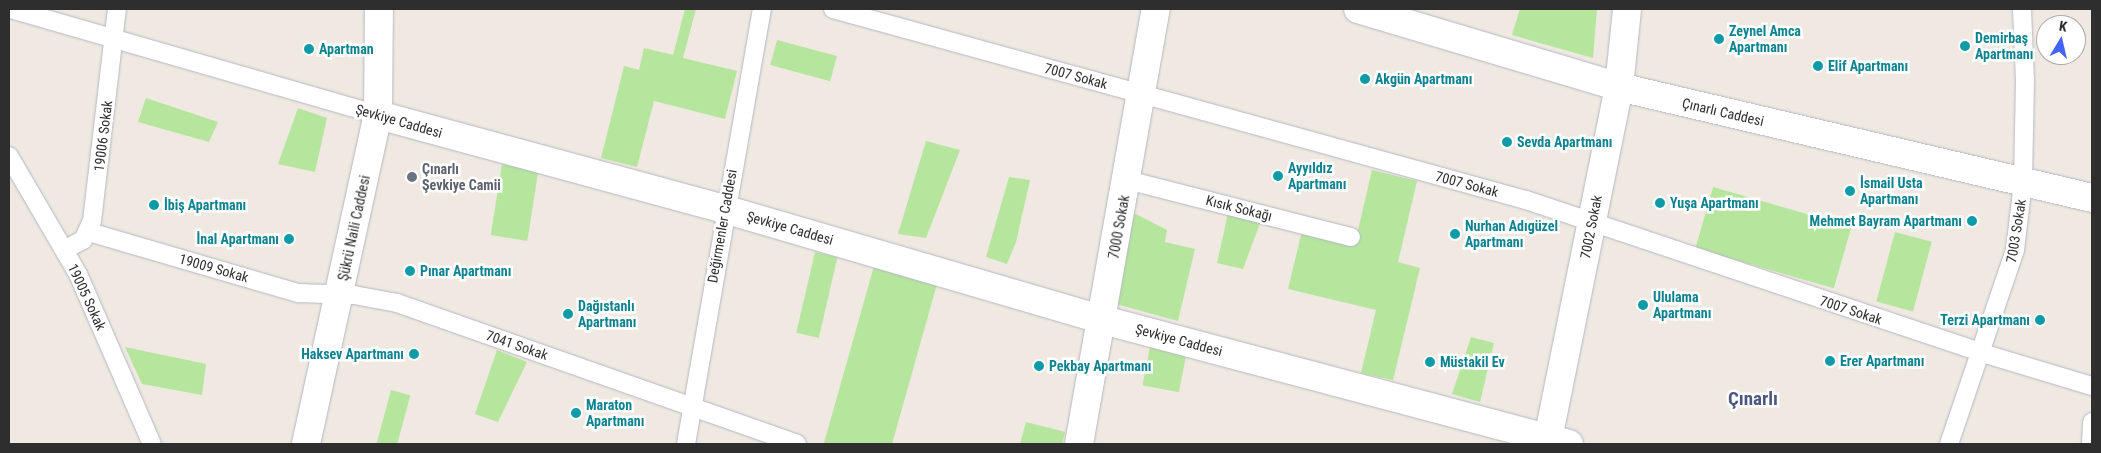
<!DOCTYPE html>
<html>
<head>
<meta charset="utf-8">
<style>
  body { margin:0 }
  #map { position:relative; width:2101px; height:453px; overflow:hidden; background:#efe9e1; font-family:"Roboto Condensed",sans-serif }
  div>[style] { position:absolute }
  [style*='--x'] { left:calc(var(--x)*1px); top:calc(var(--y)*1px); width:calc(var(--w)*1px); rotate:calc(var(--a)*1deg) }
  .green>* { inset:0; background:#b6e59e; transform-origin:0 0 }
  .roads { filter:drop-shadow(0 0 1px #b4b7c1) drop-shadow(0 0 1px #b4b7c1) }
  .lane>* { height:18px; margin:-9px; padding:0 9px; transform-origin:9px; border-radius:9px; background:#fff }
  .street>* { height:28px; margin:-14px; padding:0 14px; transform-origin:14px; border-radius:14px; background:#fff }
  .dots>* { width:14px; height:14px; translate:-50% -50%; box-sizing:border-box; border:2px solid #fff; border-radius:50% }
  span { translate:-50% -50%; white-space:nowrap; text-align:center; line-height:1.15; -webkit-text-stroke:5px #fff; paint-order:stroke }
  .culture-label { font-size:14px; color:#0d838f; font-weight:700 }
  .left { translate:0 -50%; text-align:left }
  .right { translate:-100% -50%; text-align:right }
  .street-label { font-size:14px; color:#2e2e2e }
  .worship-label { font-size:14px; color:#5b616d; font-weight:700 }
  .district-label { font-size:19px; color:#4d5680; font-weight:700 }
  .frame { position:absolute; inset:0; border:10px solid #2e2e2e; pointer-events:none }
  .north { position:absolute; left:2036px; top:15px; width:50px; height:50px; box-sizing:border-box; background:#fff; border:1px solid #ababab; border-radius:50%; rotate:9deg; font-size:14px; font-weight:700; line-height:20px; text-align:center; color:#2e2e2e }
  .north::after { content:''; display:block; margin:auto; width:18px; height:22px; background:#4264fb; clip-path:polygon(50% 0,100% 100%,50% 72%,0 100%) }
</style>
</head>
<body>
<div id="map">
  <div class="green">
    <i style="clip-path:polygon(685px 9px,696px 9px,683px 58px,737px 71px,725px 119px,654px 101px,637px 167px,601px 158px,624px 66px,639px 70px,644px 48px,673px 55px)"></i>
    <i style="clip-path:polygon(1520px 9px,1597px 9px,1593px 58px,1512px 35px)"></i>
    <i style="left:777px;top:40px;width:62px;height:26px;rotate:15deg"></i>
    <i style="clip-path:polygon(146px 98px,218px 122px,209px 142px,138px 122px)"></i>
    <i style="clip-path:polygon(298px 108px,327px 118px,315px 172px,278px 164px)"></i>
    <i style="clip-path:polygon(926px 141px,960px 150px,926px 238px,898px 234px)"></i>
    <i style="left:502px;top:164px;width:37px;height:72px;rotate:9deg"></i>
    <i style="clip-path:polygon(1372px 170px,1417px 181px,1398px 262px,1420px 268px,1393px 380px,1361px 373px,1376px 310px,1288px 289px,1302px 231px,1355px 243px)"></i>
    <i style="clip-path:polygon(1009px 177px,1030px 180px,1016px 242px,1007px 264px,986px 257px)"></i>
    <i style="left:1713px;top:187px;width:144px;height:64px;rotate:16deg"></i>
    <i style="clip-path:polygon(1229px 209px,1262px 218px,1243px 269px,1217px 263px)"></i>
    <i style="clip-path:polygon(1134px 213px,1167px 230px,1165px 242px,1195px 249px,1178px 321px,1116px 304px)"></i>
    <i style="left:1895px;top:232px;width:38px;height:72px;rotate:15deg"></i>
    <i style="left:815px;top:252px;width:23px;height:83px;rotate:13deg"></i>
    <i style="clip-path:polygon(874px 266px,937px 284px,892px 444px,827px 444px,824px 443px)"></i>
    <i style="clip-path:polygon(1471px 337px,1494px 343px,1480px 402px,1452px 394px)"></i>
    <i style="clip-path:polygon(125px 347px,206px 364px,202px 395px,142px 384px)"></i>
    <i style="left:1150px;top:347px;width:37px;height:39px;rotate:11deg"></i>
    <i style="clip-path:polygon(497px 350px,527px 362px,498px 422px,475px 414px)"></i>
    <i style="left:391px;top:390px;width:20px;height:56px;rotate:15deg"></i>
    <i style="clip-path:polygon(1026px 422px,1065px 432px,1062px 444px,1020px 444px)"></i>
  </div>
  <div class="roads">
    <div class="lane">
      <i style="--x:11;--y:9;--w:382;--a:16.1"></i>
      <i style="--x:833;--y:9;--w:719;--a:15.41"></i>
      <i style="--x:1526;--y:200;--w:481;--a:18.5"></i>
      <i style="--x:1982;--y:353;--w:115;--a:16.7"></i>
      <i style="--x:9;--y:156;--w:137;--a:59.7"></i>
      <i style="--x:78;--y:274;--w:185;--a:66.5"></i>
      <i style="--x:1127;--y:180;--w:231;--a:14.3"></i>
      <i style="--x:89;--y:232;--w:218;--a:16.3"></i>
      <i style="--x:298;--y:293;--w:56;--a:2"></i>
      <i style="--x:354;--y:295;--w:44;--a:10.5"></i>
      <i style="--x:397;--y:303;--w:424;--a:19.4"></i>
      <i style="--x:64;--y:250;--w:21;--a:-28"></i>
      <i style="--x:83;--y:240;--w:21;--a:-65"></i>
      <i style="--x:92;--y:221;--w:213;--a:-83.3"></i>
      <i style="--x:686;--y:444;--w:442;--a:-80.1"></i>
      <i style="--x:1949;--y:444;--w:205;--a:-71.2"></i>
      <i style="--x:2015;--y:250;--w:67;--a:-83.2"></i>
      <i style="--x:2023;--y:183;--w:102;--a:-88.9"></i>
      <i style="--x:2025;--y:81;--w:72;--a:-92.4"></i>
      <i style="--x:2091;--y:444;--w:22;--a:-87"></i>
    </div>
    <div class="street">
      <i style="--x:1358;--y:9;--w:272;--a:16.6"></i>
      <i style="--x:1619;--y:87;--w:486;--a:13.2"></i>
      <i style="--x:378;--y:115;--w:359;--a:15.2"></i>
      <i style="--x:724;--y:209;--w:395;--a:16.3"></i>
      <i style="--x:1103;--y:320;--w:482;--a:14.9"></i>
      <i style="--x:306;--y:444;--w:337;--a:-77.7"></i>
      <i style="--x:378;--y:115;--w:106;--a:-89.5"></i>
      <i style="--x:1079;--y:444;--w:442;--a:-80"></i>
      <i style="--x:1547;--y:444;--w:364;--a:-78.6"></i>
      <i style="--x:1619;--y:87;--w:78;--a:-84.1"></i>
    </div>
  </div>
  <div class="dots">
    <i style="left:1719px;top:39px;background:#0f9aa8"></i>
    <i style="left:1965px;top:46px;background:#0f9aa8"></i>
    <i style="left:309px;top:49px;background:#0f9aa8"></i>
    <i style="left:1818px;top:66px;background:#0f9aa8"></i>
    <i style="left:1365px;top:79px;background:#0f9aa8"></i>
    <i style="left:1507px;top:142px;background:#0f9aa8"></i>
    <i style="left:1278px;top:176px;background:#0f9aa8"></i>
    <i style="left:412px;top:177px;background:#6b7280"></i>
    <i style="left:1850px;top:191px;background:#0f9aa8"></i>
    <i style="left:1660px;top:203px;background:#0f9aa8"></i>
    <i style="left:154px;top:205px;background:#0f9aa8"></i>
    <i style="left:1972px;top:221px;background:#0f9aa8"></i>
    <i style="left:1455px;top:234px;background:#0f9aa8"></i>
    <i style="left:289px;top:239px;background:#0f9aa8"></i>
    <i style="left:410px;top:271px;background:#0f9aa8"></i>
    <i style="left:1643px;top:305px;background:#0f9aa8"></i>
    <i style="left:568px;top:314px;background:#0f9aa8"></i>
    <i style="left:2040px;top:320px;background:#0f9aa8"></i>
    <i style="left:414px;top:354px;background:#0f9aa8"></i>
    <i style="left:1830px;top:361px;background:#0f9aa8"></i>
    <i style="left:1430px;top:362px;background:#0f9aa8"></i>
    <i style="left:1039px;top:366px;background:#0f9aa8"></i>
    <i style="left:576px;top:413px;background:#0f9aa8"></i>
  </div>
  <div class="culture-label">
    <span class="left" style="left:1729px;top:39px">Zeynel Amca<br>Apartmanı</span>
    <span class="left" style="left:1975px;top:46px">Demirbaş<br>Apartmanı</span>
    <span class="left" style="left:319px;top:49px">Apartman</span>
    <span class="left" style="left:1828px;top:66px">Elif Apartmanı</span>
    <span class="left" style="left:1375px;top:79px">Akgün Apartmanı</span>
    <span class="left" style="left:1517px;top:142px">Sevda Apartmanı</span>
    <span class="left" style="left:1288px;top:176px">Ayyıldız<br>Apartmanı</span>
    <span class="left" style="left:1860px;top:191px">İsmail Usta<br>Apartmanı</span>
    <span class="left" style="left:1670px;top:203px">Yuşa Apartmanı</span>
    <span class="left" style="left:164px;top:205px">İbiş Apartmanı</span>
    <span class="right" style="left:1962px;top:221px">Mehmet Bayram Apartmanı</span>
    <span class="left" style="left:1465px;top:234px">Nurhan Adıgüzel<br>Apartmanı</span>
    <span class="right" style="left:279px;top:239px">İnal Apartmanı</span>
    <span class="left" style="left:420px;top:271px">Pınar Apartmanı</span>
    <span class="left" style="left:1653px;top:305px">Ululama<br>Apartmanı</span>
    <span class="left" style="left:578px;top:314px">Dağıstanlı<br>Apartmanı</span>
    <span class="right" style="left:2030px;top:320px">Terzi Apartmanı</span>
    <span class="right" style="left:404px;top:354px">Haksev Apartmanı</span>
    <span class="left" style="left:1840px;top:361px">Erer Apartmanı</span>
    <span class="left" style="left:1440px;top:362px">Müstakil Ev</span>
    <span class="left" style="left:1049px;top:366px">Pekbay Apartmanı</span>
    <span class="left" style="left:586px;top:413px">Maraton<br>Apartmanı</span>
  </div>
  <div class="street-label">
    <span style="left:1076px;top:76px;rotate:15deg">7007 Sokak</span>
    <span style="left:1723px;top:112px;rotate:13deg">Çınarlı Caddesi</span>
    <span style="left:399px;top:121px;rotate:16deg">Şevkiye Caddesi</span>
    <span style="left:103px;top:136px;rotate:-83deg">19006 Sokak</span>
    <span style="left:1467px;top:184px;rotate:15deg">7007 Sokak</span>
    <span style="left:1239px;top:208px;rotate:14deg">Kısık Sokağı</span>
    <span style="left:722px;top:226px;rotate:-80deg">Değirmenler Caddesi</span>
    <span style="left:1119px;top:227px;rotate:-80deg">7000 Sokak</span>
    <span style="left:1591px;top:227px;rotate:-79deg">7002 Sokak</span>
    <span style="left:354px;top:228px;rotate:-78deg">Şükrü Naili Caddesi</span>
    <span style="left:790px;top:228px;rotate:16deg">Şevkiye Caddesi</span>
    <span style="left:2016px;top:231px;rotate:-81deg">7003 Sokak</span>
    <span style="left:214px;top:268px;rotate:16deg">19009 Sokak</span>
    <span style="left:87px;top:297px;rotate:65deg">19005 Sokak</span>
    <span style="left:1851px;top:310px;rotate:18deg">7007 Sokak</span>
    <span style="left:1179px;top:340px;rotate:15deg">Şevkiye Caddesi</span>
    <span style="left:517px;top:345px;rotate:19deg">7041 Sokak</span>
  </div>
  <div class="worship-label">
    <span class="left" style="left:422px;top:177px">Çınarlı<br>Şevkiye Camii</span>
  </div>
  <div class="district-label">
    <span style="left:1753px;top:399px">Çınarlı</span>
  </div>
  <div class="frame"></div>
  <div class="north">K</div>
</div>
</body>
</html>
